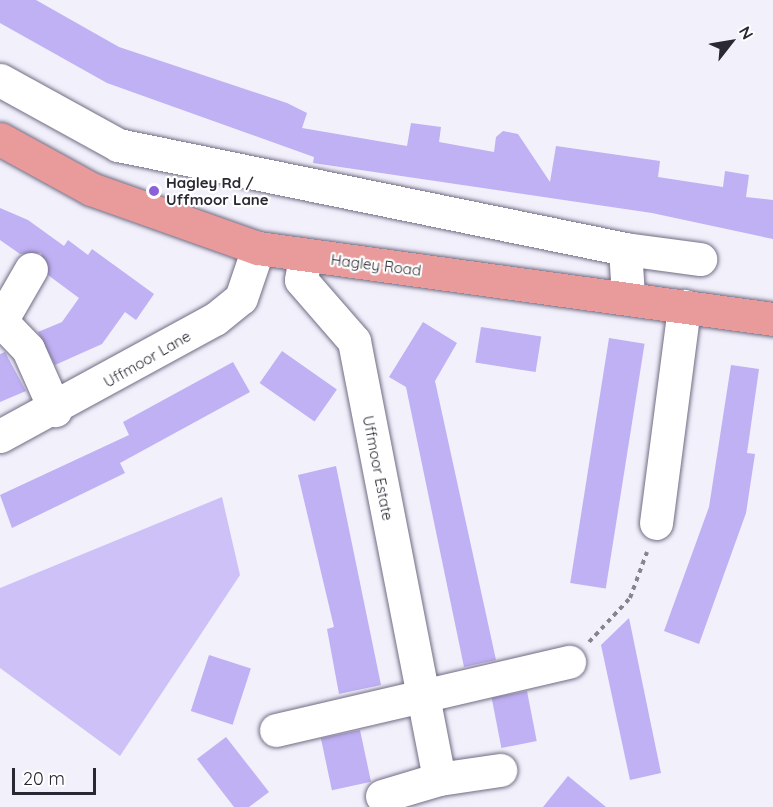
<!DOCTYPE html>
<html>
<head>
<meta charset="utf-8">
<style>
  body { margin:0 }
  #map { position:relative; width:773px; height:807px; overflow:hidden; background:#f2f0fb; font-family:Quicksand,sans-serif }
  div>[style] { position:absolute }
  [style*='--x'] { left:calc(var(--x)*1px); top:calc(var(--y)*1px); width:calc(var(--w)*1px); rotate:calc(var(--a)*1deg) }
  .green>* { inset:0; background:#cdc1f8 }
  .building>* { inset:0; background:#c0b0f4; transform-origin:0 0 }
  .path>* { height:4px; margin-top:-2px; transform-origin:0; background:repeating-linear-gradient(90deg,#86848f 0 4.5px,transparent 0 9px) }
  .roads { filter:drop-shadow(0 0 2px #716c84) drop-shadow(0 0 2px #716c84) }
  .minor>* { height:33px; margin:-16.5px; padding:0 16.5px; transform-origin:16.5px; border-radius:16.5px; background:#fff }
  .major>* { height:33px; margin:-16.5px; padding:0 16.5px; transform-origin:16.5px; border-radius:16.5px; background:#e99b9c }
  .dots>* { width:16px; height:16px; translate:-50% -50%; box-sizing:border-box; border:3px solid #fff; border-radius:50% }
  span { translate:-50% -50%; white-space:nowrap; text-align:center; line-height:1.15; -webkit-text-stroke:4.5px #fff; paint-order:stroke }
  .poi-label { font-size:15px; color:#2a2832; font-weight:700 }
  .left { translate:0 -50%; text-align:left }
  .street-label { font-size:15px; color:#2a2832 }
  .north { position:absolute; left:701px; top:12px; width:60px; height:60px; -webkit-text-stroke:4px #fff; paint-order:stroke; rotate:59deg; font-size:16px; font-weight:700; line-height:24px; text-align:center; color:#2a2832 }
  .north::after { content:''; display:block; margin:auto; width:21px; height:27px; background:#2a2832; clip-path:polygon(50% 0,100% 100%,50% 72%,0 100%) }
  .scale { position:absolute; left:12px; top:768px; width:84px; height:27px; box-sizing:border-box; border:3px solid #2a2832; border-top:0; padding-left:8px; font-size:18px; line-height:21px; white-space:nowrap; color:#2a2832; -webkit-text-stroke:4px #fff; paint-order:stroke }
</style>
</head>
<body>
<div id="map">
  <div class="green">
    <i style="clip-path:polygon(222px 497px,240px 575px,120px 756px,0 668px,0 588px)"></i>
  </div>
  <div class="building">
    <i style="clip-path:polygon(0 0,36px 0,119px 47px,287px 103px,307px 113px,302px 128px,407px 146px,411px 123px,441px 127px,439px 142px,494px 152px,496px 137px,503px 131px,518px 134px,550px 182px,556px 146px,660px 161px,658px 177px,723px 187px,725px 171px,749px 175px,746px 197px,773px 200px,773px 239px,652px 213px,313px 163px,314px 157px,107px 83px,0 23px)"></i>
    <i style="clip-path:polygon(0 208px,28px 220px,64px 246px,68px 240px,88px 255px,92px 249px,154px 294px,136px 320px,125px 312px,102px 344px,55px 365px,38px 332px,62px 322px,79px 298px,48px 275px,41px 253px,20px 254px,0 240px)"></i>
    <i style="clip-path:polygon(423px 322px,457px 343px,435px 381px,496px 660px,464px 667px,406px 387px,389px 377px)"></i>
    <i style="left:481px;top:327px;width:61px;height:36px;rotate:9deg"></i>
    <i style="left:609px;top:338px;width:36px;height:248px;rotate:9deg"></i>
    <i style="left:282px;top:351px;width:67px;height:39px;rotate:35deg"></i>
    <i style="clip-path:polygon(5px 352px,26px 391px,0 402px,0 354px)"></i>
    <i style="clip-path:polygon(233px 362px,250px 392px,120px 463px,125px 473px,12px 528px,0 495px,129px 435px,123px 422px)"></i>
    <i style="clip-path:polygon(731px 365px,759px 369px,747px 453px,755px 454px,746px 513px,699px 644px,664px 631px,709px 507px)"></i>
    <i style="clip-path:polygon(336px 466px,381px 685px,339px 694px,327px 629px,334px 627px,298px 475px)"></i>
    <i style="clip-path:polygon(629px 618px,661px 773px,630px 780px,601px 645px)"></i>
    <i style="left:209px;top:655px;width:44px;height:59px;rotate:18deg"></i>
    <i style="left:527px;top:691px;width:51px;height:36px;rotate:79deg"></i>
    <i style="left:360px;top:730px;width:53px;height:40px;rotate:78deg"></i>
    <i style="clip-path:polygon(226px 737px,269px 792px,249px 807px,234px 807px,197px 759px)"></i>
    <i style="clip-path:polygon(568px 776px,606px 807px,543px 807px)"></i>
  </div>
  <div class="path">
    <i style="--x:589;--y:642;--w:60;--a:-47"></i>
    <i style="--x:630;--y:598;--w:49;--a:-69.7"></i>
  </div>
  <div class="roads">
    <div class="minor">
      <i style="--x:0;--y:80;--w:135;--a:28.8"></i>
      <i style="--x:118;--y:145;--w:518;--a:11.59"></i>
      <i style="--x:625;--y:249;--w:76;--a:7.6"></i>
      <i style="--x:625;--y:249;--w:46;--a:86.3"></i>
      <i style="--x:305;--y:257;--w:23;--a:100"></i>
      <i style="--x:301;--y:280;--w:81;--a:49"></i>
      <i style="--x:354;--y:341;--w:446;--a:79"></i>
      <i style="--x:31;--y:269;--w:60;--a:120"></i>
      <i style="--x:1;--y:321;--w:39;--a:46"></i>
      <i style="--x:28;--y:349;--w:67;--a:66.1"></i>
      <i style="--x:0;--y:436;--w:245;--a:-28.6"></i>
      <i style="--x:215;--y:319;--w:33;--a:-39"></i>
      <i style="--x:241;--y:298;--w:53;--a:-71.2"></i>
      <i style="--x:656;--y:523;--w:219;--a:-82.6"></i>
      <i style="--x:276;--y:730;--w:301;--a:-13.1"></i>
      <i style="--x:382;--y:796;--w:59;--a:-16.6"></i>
      <i style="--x:439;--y:779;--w:62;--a:-8.4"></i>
    </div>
    <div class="major">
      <i style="--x:0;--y:139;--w:104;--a:28.8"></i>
      <i style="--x:91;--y:189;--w:177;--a:19.5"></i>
      <i style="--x:258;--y:248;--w:520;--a:7.85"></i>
    </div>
  </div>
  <div class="dots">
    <i style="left:154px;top:191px;background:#8b60da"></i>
  </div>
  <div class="poi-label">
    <span class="left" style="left:166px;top:191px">Hagley Rd /<br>Uffmoor Lane</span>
  </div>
  <div class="street-label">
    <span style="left:376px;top:265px;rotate:7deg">Hagley Road</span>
    <span style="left:147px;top:359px;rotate:-30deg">Uffmoor Lane</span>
    <span style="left:378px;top:468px;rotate:79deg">Uffmoor Estate</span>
  </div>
  <div class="north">N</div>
  <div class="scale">20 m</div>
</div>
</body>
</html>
